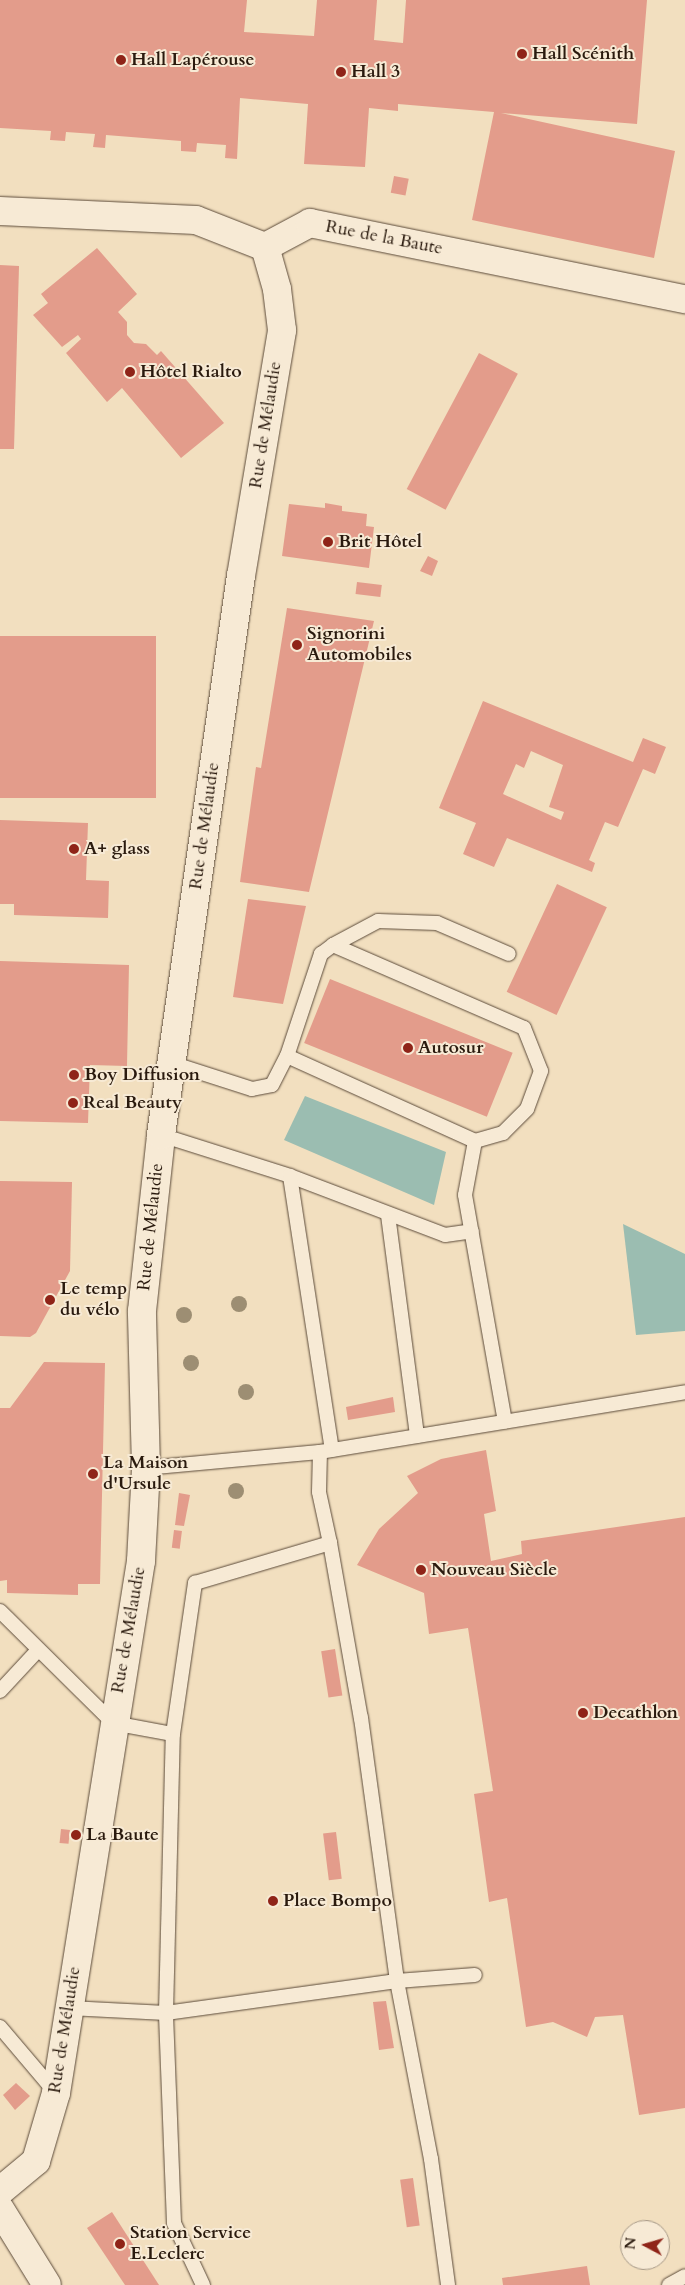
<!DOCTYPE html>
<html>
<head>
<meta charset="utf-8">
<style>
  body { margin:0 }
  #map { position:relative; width:685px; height:2285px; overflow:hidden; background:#f2dfbf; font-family:Cardo,serif }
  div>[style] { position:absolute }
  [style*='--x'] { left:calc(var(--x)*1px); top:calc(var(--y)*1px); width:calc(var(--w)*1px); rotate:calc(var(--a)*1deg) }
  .water>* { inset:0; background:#9bbdb1 }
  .building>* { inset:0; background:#e39c8b; transform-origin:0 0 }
  .roads { filter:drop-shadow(0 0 1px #5c4b3a) drop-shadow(0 0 1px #5c4b3a) }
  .lane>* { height:14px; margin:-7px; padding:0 7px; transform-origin:7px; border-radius:7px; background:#f7ead5 }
  .street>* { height:28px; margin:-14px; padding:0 14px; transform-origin:14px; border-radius:14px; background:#f7ead5 }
  .secondary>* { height:28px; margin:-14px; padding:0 14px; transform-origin:14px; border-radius:14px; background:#f7ead5 }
  .trees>* { width:16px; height:16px; margin:-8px; border-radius:50%; background:#9d8e73 }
  .dots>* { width:14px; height:14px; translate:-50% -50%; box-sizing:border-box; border:2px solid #f7ead5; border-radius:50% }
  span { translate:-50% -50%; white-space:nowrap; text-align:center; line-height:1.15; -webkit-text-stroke:4px #f7ead5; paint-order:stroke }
  .poi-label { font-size:18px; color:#2a1a0e; font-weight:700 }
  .left { translate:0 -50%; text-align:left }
  .street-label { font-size:18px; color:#2a1a0e }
  .north { position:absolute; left:620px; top:2220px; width:50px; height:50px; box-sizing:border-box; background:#f7ead5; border:1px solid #a59785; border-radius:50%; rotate:276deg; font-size:14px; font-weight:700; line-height:20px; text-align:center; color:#2a1a0e }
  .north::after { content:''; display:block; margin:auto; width:18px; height:22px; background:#8f2418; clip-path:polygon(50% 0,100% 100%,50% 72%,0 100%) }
</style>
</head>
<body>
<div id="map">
  <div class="water">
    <i style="clip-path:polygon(305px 1096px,446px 1152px,434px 1205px,284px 1140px)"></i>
    <i style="clip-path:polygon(623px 1224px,685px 1254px,685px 1331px,636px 1335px)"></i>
  </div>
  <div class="building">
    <i style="clip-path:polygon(0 0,247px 0,244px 32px,314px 36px,317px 0,377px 0,374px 40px,403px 43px,406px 0,647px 0,637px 124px,501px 113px,675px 151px,654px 258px,472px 220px,494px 112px,398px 104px,398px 111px,369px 108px,365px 167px,304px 164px,308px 104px,240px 98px,237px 159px,225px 158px,226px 145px,197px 143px,196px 152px,181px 151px,181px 141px,106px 135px,105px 148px,93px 147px,95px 134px,66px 132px,65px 141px,50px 140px,51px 131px,0 128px)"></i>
    <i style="left:394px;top:176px;width:15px;height:17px;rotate:11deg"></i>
    <i style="clip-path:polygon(97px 248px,137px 294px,118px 312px,127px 322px,127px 335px,134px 343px,146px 344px,157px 355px,161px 351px,224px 423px,181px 458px,122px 388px,107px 402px,66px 353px,81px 339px,78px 335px,62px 347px,33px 315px,48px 303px,41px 294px)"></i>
    <i style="clip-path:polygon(0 265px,19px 266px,14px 449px,0 449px)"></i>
    <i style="left:479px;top:353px;width:44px;height:154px;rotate:28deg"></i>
    <i style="clip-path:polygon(325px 503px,342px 506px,342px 511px,367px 514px,366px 526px,374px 527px,369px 568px,282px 556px,289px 504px,325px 508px)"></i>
    <i style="clip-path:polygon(428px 556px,438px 561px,432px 576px,420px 571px)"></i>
    <i style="left:357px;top:582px;width:25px;height:12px;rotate:7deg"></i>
    <i style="clip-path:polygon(287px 608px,374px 621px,309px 892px,240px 882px,256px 767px,261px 768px)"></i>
    <i style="left:0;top:636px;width:156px;height:162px"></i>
    <i style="clip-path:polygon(evenodd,483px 701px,633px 762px,643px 738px,666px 747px,655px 774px,643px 769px,618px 827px,605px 822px,589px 860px,595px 863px,592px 872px,507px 838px,494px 867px,463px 854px,476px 823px,439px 808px,483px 701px,531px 751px,563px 765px,549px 807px,564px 812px,561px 820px,503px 794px,516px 764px,524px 768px,531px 751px)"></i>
    <i style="clip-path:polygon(0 820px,88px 823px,86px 880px,109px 881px,108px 918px,14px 915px,14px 904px,0 904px)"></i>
    <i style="left:557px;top:884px;width:55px;height:119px;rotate:25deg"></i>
    <i style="clip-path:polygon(248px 899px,306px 906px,283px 1004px,233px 997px)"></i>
    <i style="clip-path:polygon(0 961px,129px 965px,127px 1066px,90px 1065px,88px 1123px,0 1121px)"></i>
    <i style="left:330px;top:979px;width:197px;height:69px;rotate:22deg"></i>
    <i style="clip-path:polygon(0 1181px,72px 1182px,70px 1271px,36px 1333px,30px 1337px,0 1336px)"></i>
    <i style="clip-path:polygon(44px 1362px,105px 1363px,100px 1584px,78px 1584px,78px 1595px,7px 1593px,7px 1580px,0 1581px,0 1408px,10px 1408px)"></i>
    <i style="clip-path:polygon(393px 1397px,395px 1412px,348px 1420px,346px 1407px)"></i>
    <i style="clip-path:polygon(486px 1450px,496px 1511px,484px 1514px,491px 1561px,522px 1554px,521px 1541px,685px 1517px,685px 2108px,639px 2115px,623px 2015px,595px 2017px,587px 2037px,553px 2022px,526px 2027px,507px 1898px,489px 1902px,474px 1794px,493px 1791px,468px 1628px,429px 1634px,424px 1593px,357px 1565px,379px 1529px,418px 1493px,407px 1476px,441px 1459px)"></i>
    <i style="clip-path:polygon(179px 1493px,190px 1495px,184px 1526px,175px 1525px)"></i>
    <i style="left:174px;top:1530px;width:8px;height:18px;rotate:7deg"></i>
    <i style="left:335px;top:1649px;width:47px;height:14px;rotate:81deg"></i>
    <i style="left:61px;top:1829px;width:9px;height:14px;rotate:6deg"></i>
    <i style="left:336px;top:1832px;width:47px;height:13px;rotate:83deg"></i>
    <i style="clip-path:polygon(386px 2001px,394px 2048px,379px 2050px,373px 2002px)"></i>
    <i style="clip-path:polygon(16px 2083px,30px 2096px,15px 2110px,3px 2095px)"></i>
    <i style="left:413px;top:2178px;width:48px;height:13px;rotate:82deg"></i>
    <i style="clip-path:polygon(112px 2212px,159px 2285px,125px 2285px,87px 2228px)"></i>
    <i style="clip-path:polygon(587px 2266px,590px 2285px,503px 2285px,502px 2278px)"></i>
  </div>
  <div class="roads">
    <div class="lane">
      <i style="--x:333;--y:945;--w:51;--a:-28.1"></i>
      <i style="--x:378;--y:921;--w:59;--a:1.9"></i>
      <i style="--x:437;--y:923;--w:78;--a:23.3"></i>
      <i style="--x:171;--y:1063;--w:85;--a:17.8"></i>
      <i style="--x:252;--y:1089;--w:20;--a:-11"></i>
      <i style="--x:272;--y:1085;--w:33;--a:-63"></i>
      <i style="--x:287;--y:1056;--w:108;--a:-71.6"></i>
      <i style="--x:321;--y:954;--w:15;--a:-37"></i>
      <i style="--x:333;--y:945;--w:208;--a:23.5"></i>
      <i style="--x:524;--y:1028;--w:46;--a:68.4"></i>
      <i style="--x:541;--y:1071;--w:40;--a:110.2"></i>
      <i style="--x:527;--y:1109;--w:34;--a:135"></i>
      <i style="--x:503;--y:1133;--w:29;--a:164"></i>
      <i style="--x:475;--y:1141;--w:206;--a:-155.7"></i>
      <i style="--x:161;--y:1135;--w:135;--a:17.6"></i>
      <i style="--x:290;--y:1176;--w:166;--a:20.8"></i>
      <i style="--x:445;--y:1235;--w:27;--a:-8"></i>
      <i style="--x:475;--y:1141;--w:55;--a:100.5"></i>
      <i style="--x:465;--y:1195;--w:230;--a:80"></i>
      <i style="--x:290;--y:1176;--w:277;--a:81.3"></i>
      <i style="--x:388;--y:1215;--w:223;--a:82.5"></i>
      <i style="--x:146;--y:1468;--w:175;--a:-5.3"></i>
      <i style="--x:320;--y:1452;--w:370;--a:-9.3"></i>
      <i style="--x:330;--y:1543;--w:178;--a:80"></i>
      <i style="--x:361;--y:1718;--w:265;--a:82.2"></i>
      <i style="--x:397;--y:1981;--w:181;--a:79.2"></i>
      <i style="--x:431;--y:2159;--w:127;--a:82.3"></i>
      <i style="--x:0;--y:1611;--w:159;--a:44.7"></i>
      <i style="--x:113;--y:1723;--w:61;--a:10.4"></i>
      <i style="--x:0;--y:1691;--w:56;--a:-47.2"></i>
      <i style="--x:69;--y:2008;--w:97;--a:3"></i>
      <i style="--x:166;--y:2013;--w:233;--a:-7.9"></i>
      <i style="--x:397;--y:1981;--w:78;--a:-4.4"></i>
      <i style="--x:0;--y:2027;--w:87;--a:49.7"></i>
      <i style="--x:203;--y:2285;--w:68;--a:-115.1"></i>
      <i style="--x:174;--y:2223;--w:210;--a:-92.2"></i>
      <i style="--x:166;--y:2013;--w:279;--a:-88.6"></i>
      <i style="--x:173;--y:1734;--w:153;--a:-81.7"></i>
      <i style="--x:195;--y:1583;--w:141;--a:-16.5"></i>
      <i style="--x:330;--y:1543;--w:52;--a:-102.2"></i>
      <i style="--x:319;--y:1492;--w:40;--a:-88.6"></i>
      <i style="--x:669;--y:2285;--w:18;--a:-29"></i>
    </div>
    <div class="street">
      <i style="--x:0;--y:211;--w:196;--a:2.6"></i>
      <i style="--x:196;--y:220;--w:74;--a:21.4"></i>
      <i style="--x:265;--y:247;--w:51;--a:-28.1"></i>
      <i style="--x:310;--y:223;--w:383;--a:11.5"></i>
      <i style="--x:0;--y:2191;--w:47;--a:-39.8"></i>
      <i style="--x:36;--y:2161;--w:71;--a:-73.6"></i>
      <i style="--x:56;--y:2093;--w:539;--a:-80.92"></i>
      <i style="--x:141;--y:1561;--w:93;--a:-86.9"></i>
      <i style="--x:146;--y:1468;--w:157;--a:-91.5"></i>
      <i style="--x:142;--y:1311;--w:177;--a:-83.8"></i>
      <i style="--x:161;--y:1135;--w:565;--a:-81.86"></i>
      <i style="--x:241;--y:576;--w:249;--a:-80.5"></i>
      <i style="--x:282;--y:330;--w:41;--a:-97"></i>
      <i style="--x:277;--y:289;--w:44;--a:-105.9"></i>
    </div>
    <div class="secondary">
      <i style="--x:0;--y:2209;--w:89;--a:58.3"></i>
    </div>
  </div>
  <div class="trees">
    <i style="left:239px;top:1304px"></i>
    <i style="left:184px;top:1315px"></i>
    <i style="left:191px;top:1363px"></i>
    <i style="left:246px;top:1392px"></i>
    <i style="left:236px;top:1491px"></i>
  </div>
  <div class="dots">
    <i style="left:522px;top:54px;background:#8f2418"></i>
    <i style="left:121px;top:60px;background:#8f2418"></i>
    <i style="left:341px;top:72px;background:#8f2418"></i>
    <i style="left:130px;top:372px;background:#8f2418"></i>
    <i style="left:328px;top:542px;background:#8f2418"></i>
    <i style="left:297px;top:645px;background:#8f2418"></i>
    <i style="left:74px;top:849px;background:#8f2418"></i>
    <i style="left:408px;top:1048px;background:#8f2418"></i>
    <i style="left:74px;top:1075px;background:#8f2418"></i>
    <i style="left:73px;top:1103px;background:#8f2418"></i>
    <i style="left:50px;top:1300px;background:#8f2418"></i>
    <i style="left:93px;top:1474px;background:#8f2418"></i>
    <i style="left:421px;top:1570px;background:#8f2418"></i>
    <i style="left:583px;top:1713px;background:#8f2418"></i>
    <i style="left:76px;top:1835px;background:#8f2418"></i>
    <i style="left:273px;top:1901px;background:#8f2418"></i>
    <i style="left:120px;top:2244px;background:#8f2418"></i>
  </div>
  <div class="poi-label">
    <span class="left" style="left:532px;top:54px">Hall Scénith</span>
    <span class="left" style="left:131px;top:60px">Hall Lapérouse</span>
    <span class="left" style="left:351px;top:72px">Hall 3</span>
    <span class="left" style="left:140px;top:372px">Hôtel Rialto</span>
    <span class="left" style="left:338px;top:542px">Brit Hôtel</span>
    <span class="left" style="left:307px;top:645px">Signorini<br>Automobiles</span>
    <span class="left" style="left:84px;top:849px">A+ glass</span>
    <span class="left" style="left:418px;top:1048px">Autosur</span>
    <span class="left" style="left:84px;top:1075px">Boy Diffusion</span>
    <span class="left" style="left:83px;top:1103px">Real Beauty</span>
    <span class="left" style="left:60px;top:1300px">Le temp<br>du vélo</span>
    <span class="left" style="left:103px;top:1474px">La Maison<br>d'Ursule</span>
    <span class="left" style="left:431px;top:1570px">Nouveau Siècle</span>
    <span class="left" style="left:593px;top:1713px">Decathlon</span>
    <span class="left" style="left:86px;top:1835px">La Baute</span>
    <span class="left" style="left:283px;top:1901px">Place Bompo</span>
    <span class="left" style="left:130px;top:2244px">Station Service<br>E.Leclerc</span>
  </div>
  <div class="street-label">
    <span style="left:384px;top:238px;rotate:11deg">Rue de la Baute</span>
    <span style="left:266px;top:425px;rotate:-81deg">Rue de Mélaudie</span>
    <span style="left:205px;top:826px;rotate:-82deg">Rue de Mélaudie</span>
    <span style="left:151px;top:1227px;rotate:-84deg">Rue de Mélaudie</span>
    <span style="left:129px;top:1630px;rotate:-80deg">Rue de Mélaudie</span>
    <span style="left:65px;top:2030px;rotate:-81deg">Rue de Mélaudie</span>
  </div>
  <div class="north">N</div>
</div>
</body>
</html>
